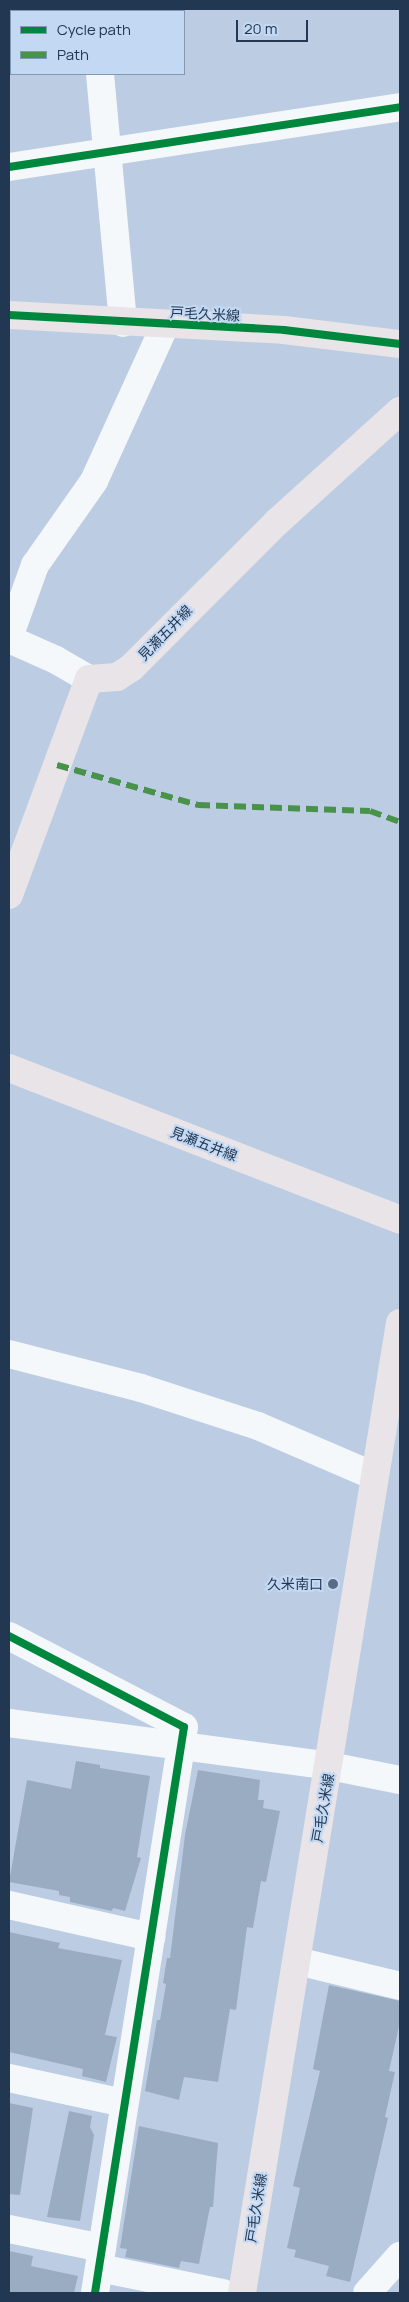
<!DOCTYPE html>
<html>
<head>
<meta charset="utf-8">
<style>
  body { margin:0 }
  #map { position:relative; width:409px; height:2302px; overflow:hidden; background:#bccde3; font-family:Manrope,"Noto Sans JP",sans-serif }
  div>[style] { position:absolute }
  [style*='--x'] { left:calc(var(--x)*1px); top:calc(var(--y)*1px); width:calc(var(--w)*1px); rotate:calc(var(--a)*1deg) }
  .building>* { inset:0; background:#9aacc1 }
  .minor>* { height:28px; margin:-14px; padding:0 14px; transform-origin:14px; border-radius:14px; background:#f5f8fb }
  .major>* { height:28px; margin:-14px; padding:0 14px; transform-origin:14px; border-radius:14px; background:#e8e4e8 }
  .quiet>* { height:6px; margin-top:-3px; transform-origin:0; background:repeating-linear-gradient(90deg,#48924a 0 12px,transparent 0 18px) }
  .cycleway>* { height:8px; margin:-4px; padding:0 4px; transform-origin:4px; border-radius:4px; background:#00873e }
  .dots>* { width:14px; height:14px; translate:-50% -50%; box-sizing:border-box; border:2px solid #c3d8f2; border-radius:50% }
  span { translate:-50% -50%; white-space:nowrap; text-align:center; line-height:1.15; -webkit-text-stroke:4px #c3d8f2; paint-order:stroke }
  .street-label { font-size:14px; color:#223852 }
  .poi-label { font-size:14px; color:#223852 }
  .right { translate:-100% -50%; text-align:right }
  .frame { position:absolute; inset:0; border:10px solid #223852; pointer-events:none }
  .legend { position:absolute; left:10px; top:10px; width:175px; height:65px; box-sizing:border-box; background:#c3d8f2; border:1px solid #8398b2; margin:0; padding:6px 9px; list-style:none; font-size:15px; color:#223852 }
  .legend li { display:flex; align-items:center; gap:10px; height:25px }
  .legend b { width:25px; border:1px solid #8398b2 }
  .scale { position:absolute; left:236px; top:20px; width:72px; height:22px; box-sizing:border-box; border:2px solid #223852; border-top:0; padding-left:6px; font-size:15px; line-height:18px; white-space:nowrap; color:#223852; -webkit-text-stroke:4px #c3d8f2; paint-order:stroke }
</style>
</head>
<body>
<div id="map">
  <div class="building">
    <i style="clip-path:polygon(76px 1761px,100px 1765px,100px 1768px,150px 1776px,137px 1857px,141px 1858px,125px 1911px,113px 1908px,112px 1911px,70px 1902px,70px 1897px,59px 1895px,59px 1891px,9px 1882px,27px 1780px,71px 1789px)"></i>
    <i style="clip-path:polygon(198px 1770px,260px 1780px,258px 1800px,264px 1800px,263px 1808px,280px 1811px,266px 1882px,261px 1881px,253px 1928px,247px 1927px,236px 2010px,230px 2009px,218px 2082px,184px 2077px,179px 2100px,145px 2091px,157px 2020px,160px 2020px,166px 1984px,163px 1983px,167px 1958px,170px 1958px,185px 1835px)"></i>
    <i style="clip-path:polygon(9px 1932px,60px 1943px,58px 1948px,122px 1960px,105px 2035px,117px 2037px,106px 2082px,82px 2076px,83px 2069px,9px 2052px)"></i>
    <i style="clip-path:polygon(329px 1985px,400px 2001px,400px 2022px,389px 2071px,395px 2072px,385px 2117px,388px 2118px,350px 2282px,326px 2276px,329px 2266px,294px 2257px,296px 2250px,287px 2248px,300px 2188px,293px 2186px,320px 2071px,313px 2069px)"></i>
    <i style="clip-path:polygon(9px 2103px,33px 2108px,20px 2195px,9px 2194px)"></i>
    <i style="clip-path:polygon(69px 2111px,92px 2116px,90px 2127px,94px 2135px,80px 2221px,47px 2217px)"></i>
    <i style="clip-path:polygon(139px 2126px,218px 2143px,213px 2207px,210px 2207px,199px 2264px,181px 2261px,179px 2268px,125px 2257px,127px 2249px,120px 2248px)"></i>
    <i style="clip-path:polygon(9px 2251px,33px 2256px,31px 2266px,78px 2276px,74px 2293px,9px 2293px)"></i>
  </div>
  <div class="minor">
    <i style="--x:95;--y:9;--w:2;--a:90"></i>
    <i style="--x:100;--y:74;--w:250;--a:84.7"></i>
    <i style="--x:9;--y:167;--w:396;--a:-8.7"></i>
    <i style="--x:9;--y:637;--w:77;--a:-70.1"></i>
    <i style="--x:35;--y:565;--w:103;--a:-54.9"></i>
    <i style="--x:94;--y:481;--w:171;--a:-65.5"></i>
    <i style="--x:9;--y:639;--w:51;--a:24.1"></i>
    <i style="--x:56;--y:660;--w:38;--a:30"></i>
    <i style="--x:9;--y:1354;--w:136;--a:14.4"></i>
    <i style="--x:141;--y:1388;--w:123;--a:18"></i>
    <i style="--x:258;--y:1426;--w:126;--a:23.3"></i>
    <i style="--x:9;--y:1636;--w:197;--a:27.5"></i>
    <i style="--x:184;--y:1727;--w:573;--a:98.94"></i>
    <i style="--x:9;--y:1723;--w:324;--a:7.6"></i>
    <i style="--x:330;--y:1766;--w:71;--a:11.3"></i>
    <i style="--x:9;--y:1905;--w:146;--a:12.7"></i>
    <i style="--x:297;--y:1961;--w:106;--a:13.6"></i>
    <i style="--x:9;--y:2078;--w:118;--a:12.3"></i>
    <i style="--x:9;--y:2229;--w:95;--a:11.5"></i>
    <i style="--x:99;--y:2268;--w:126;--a:11.4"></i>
    <i style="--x:367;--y:2293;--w:50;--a:-48.3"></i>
  </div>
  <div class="major">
    <i style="--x:9;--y:315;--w:275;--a:3.1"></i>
    <i style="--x:284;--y:330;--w:117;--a:6.9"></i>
    <i style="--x:9;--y:895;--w:230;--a:-69.7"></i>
    <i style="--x:89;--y:679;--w:28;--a:-4"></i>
    <i style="--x:117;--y:677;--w:17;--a:-33"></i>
    <i style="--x:131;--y:668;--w:206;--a:-45"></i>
    <i style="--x:277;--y:522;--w:166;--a:-42.1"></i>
    <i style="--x:9;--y:1068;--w:420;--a:21.2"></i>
    <i style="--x:242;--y:2293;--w:983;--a:-80.75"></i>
  </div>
  <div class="quiet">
    <i style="--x:57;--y:765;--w:147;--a:15.8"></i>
    <i style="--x:198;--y:805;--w:172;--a:2"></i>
    <i style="--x:370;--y:811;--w:32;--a:20"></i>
  </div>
  <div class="cycleway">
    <i style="--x:9;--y:167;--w:396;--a:-8.7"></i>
    <i style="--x:9;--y:315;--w:275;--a:3.1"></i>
    <i style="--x:284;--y:330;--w:117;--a:6.9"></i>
    <i style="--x:9;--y:1636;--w:197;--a:27.5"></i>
    <i style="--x:184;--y:1727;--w:573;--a:98.94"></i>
  </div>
  <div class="dots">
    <i style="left:333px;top:1584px;background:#586c85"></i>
  </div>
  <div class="street-label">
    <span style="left:205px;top:314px;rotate:3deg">戸毛久米線</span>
    <span style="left:165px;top:633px;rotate:-46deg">見瀬五井線</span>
    <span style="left:204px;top:1144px;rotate:21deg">見瀬五井線</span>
    <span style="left:323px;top:1808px;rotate:-80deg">戸毛久米線</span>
    <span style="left:256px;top:2208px;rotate:-81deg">戸毛久米線</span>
  </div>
  <div class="poi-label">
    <span class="right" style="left:323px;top:1584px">久米南口</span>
  </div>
  <div class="frame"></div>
  <ul class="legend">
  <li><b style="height:6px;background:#00873e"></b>Cycle path</li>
  <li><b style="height:6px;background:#48924a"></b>Path</li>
  </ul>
  <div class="scale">20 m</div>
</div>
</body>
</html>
